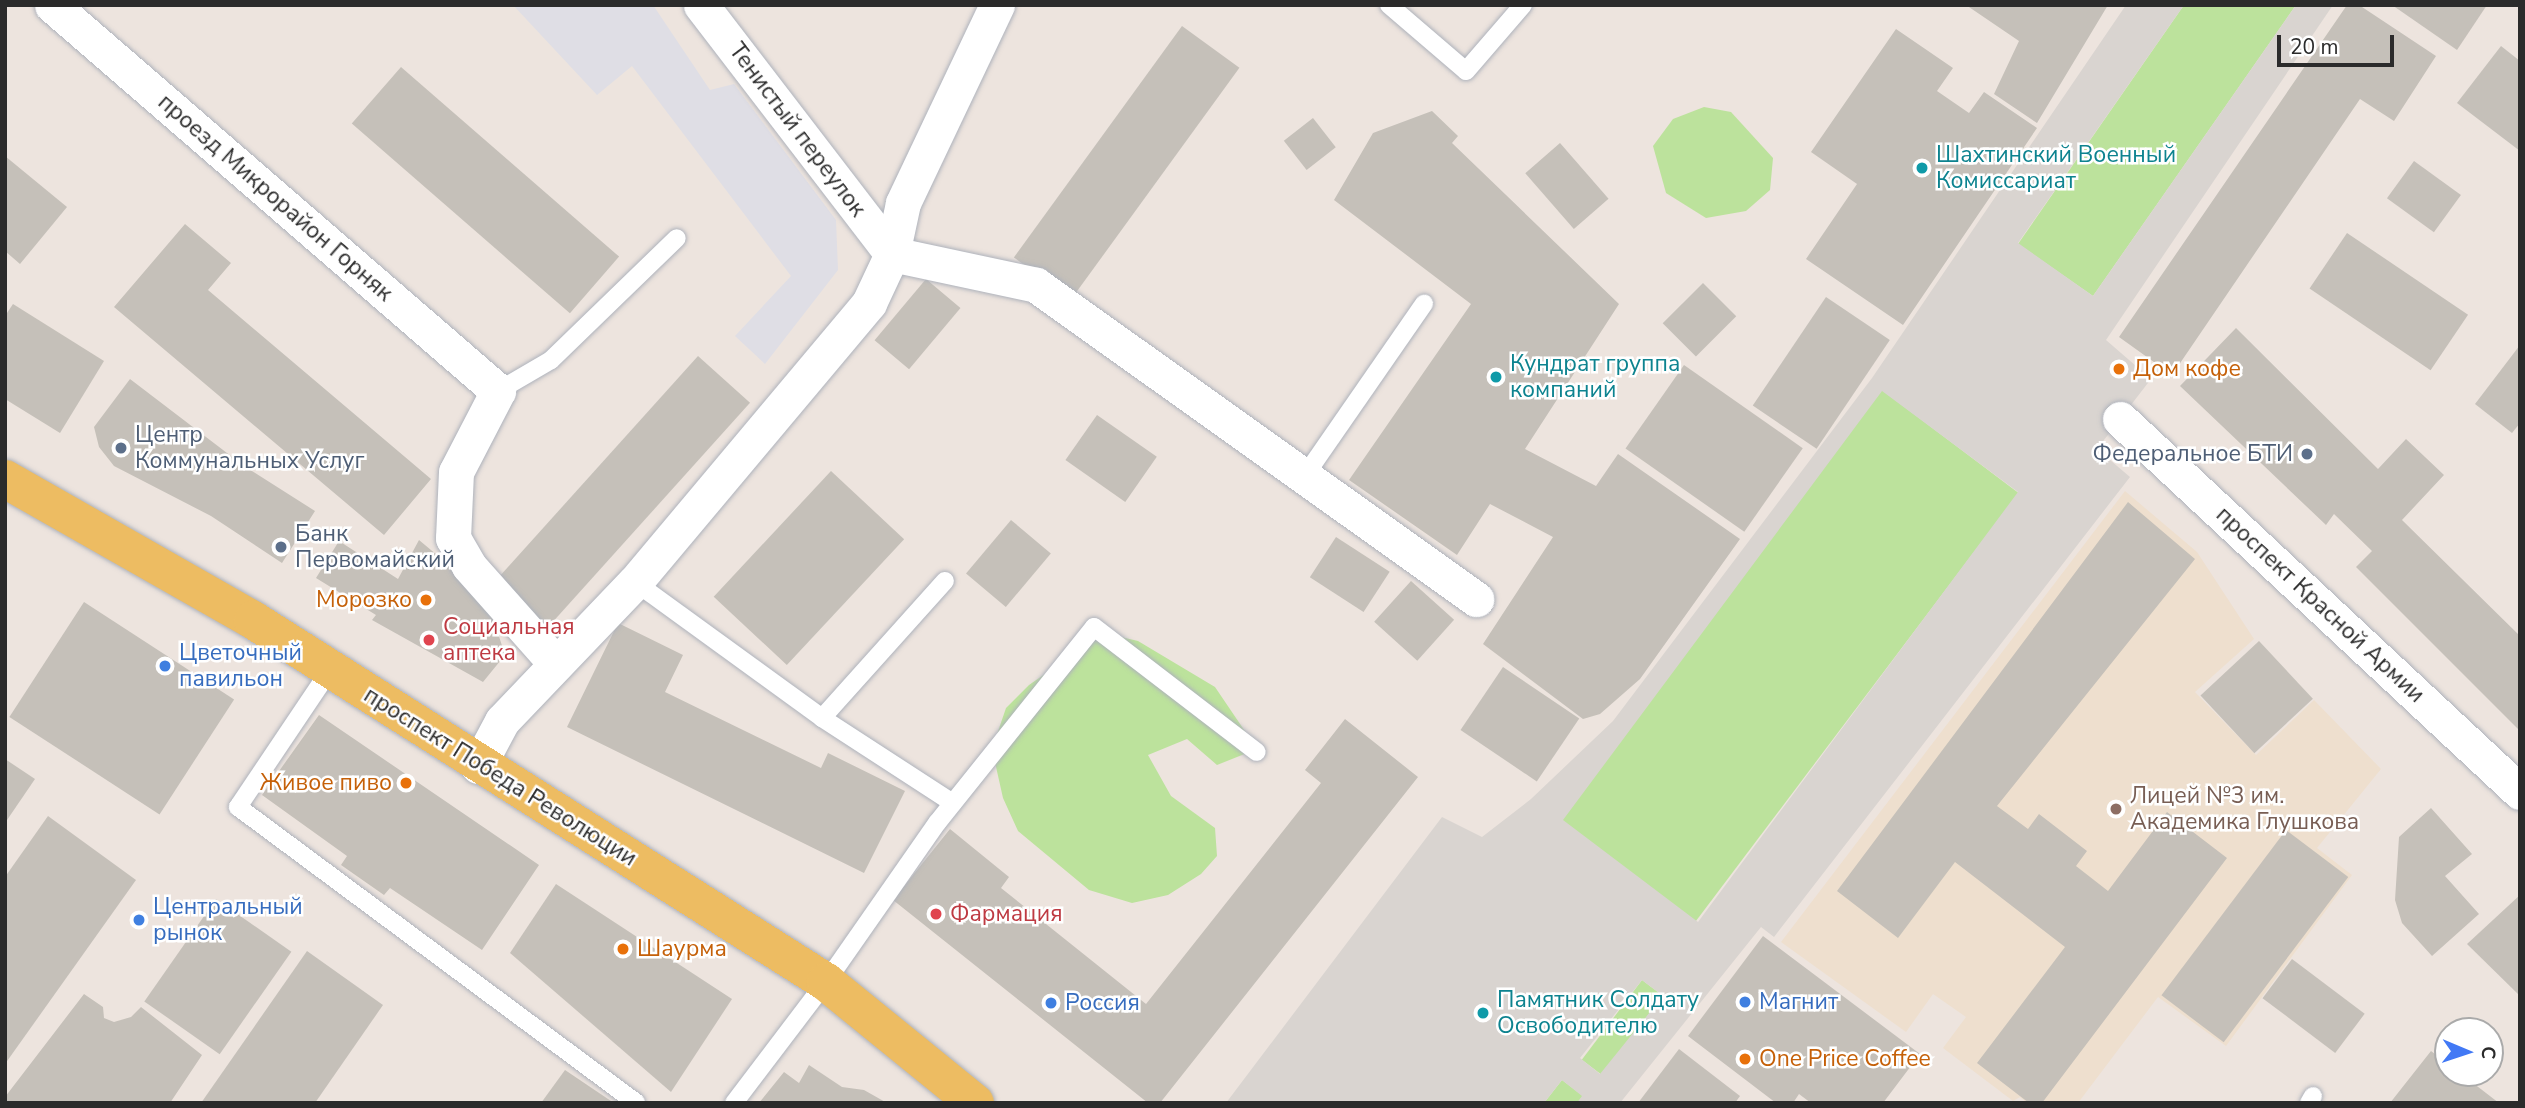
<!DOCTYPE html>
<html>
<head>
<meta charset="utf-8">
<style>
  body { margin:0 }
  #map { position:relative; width:2525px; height:1108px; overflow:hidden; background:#ede4de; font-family:"Nunito Sans",sans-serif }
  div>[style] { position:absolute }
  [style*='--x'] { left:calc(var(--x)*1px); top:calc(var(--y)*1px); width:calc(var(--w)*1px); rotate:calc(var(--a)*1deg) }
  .industrial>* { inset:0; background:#dfdee5 }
  .education>* { inset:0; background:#eedfce }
  .green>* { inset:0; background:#bce29c; transform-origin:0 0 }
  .plaza>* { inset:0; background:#d9d4d0 }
  .building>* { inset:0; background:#c5c0b9; transform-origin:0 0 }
  .roads { filter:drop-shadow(0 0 2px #aeb2bb) drop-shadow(0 0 2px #aeb2bb) }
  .lane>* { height:18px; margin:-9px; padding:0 9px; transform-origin:9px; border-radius:9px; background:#fff }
  .street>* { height:35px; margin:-17.5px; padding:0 17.5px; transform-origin:17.5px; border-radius:17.5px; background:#fff }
  .primary>* { height:38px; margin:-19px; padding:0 19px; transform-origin:19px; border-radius:19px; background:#edbc62 }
  .dots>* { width:19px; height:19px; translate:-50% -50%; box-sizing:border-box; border:4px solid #fff; border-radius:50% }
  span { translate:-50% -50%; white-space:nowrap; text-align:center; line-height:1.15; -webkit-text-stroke:5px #fff; paint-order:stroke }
  .street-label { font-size:23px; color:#2b2b2b }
  .culture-label { font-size:23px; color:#0d838f }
  .left { translate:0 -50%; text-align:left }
  .food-label { font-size:23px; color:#c56008 }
  .right { translate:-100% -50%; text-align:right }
  .service-label { font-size:23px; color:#4e5e75 }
  .health-label { font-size:23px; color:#be3a42 }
  .shop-label { font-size:23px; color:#366cbe }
  .education-label { font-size:23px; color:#785e54 }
  .frame { position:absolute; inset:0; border:7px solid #2b2b2b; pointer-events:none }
  .north { position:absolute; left:2434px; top:1017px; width:70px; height:70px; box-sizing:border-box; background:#fff; border:2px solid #aaa; border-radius:50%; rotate:92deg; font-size:19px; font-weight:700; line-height:28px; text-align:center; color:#2b2b2b }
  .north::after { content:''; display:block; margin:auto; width:24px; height:32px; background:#4279f5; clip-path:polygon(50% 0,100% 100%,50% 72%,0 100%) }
  .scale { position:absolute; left:2277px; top:35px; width:117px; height:32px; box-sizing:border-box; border:4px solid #2b2b2b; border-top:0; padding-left:9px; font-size:21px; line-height:24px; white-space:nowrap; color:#2b2b2b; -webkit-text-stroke:5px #fff; paint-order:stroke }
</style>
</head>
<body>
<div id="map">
  <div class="industrial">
    <i style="clip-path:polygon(513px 5px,653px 5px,710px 90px,734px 84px,836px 220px,838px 270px,765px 364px,735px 336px,791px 276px,632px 66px,597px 95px)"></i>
  </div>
  <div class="education">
    <i style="clip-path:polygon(2125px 491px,2197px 552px,2254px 639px,2195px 692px,2256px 755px,2314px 700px,2381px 769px,2317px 848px,2352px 875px,2226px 1046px,2158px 997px,2078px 1103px,2027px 1103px,2020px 1097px,2013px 1101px,1943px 1048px,1966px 1017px,1933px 994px,1906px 1032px,1781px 942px)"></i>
  </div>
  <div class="green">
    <i style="clip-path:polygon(2184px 5px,2296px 5px,2093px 296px,2018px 244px)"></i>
    <i style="clip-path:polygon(1704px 107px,1731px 112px,1773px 158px,1770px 190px,1746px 211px,1706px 218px,1666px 193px,1653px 146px,1673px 119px)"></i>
    <i style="left:1882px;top:390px;width:171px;height:537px;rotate:37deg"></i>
    <i style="clip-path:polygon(1104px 633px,1138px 641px,1215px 687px,1257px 749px,1217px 765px,1187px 739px,1148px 755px,1171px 796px,1215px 828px,1217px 856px,1201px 874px,1168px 895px,1132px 903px,1089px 890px,1018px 831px,1003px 798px,992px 749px,1006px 708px,1029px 685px)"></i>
    <i style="left:1642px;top:980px;width:26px;height:100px;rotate:37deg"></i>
    <i style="clip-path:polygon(1562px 1080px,1583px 1096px,1577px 1103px,1544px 1103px)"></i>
  </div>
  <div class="plaza">
    <i style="clip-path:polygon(evenodd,2126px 5px,2184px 5px,2018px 243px,2093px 296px,2296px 5px,2333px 5px,2106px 340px,2151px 379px,2097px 449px,2130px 477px,1774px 937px,1761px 927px,1620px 1103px,1577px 1103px,1582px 1096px,1562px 1080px,1544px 1103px,1226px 1103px,1442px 817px,1482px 837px,1531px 799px,1613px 721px,1872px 378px,2126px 5px,1882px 391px,2018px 492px,1698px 922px,1563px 820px,1882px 391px,2126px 5px,1642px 980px,1663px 996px,1600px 1074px,1580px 1058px,1642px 980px)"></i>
  </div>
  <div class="building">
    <i style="clip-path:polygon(1966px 5px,2108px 5px,2037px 123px,1994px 94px,2019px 41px)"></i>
    <i style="clip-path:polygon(2347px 5px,2359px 5px,2436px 56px,2394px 121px,2360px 99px,2172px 375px,2119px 337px)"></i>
    <i style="clip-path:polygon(2392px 5px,2487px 5px,2457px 50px)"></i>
    <i style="left:1182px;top:26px;width:71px;height:286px;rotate:36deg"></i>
    <i style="clip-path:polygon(1896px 29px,1953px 68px,1937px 91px,1969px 113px,1984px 92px,2037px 128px,1903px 325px,1806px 259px,1857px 184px,1811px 152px)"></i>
    <i style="clip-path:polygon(2501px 46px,2520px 61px,2520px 151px,2457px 103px)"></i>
    <i style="left:401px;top:67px;width:289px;height:75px;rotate:41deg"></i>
    <i style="clip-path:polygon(1432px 111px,1458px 136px,1452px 143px,1619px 304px,1525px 449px,1596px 486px,1618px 454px,1740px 539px,1640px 679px,1600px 714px,1583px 719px,1483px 644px,1553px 537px,1490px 504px,1457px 555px,1349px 480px,1471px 304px,1334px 200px,1373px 133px)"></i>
    <i style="left:1313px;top:118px;width:37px;height:37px;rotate:52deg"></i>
    <i style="left:1560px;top:143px;width:74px;height:46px;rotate:49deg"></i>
    <i style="clip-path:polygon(5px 156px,67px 207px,20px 264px,5px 251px)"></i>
    <i style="left:2414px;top:161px;width:58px;height:46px;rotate:36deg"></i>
    <i style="clip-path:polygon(185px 224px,231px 263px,208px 290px,431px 479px,384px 535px,114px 307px)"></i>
    <i style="left:2347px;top:233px;width:146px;height:67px;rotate:34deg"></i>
    <i style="left:926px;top:279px;width:45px;height:80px;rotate:40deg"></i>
    <i style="left:1703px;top:283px;width:47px;height:57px;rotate:45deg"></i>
    <i style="left:1826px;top:297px;width:77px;height:131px;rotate:34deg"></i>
    <i style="clip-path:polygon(13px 304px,104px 361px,60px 433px,5px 399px,5px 316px)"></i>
    <i style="clip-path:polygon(2236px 328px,2378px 469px,2406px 439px,2444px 475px,2402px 520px,2520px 636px,2520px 731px,2356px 567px,2372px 551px,2334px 514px,2326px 525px,2180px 386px)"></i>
    <i style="clip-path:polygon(2520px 345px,2520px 423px,2512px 433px,2475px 404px)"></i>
    <i style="left:698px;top:356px;width:70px;height:310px;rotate:42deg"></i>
    <i style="left:1684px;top:365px;width:145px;height:102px;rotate:35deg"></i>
    <i style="clip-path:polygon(130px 379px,244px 466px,315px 511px,282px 563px,211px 516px,114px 466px,99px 447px,94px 427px)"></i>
    <i style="left:1097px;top:415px;width:73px;height:55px;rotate:35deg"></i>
    <i style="left:831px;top:471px;width:100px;height:172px;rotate:43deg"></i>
    <i style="clip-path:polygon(2128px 502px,2195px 559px,1997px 806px,2028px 829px,2039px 814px,2087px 851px,2076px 866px,2108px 891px,2167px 812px,2227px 858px,2042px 1103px,2029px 1103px,1977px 1063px,2065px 947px,1955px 862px,1898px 938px,1837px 891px)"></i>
    <i style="left:1011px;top:520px;width:52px;height:70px;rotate:40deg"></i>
    <i style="left:1336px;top:537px;width:64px;height:48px;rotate:33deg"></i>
    <i style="clip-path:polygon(419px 540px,486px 596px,505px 655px,483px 682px,372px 620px,376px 615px,316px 578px,339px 541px,398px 579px)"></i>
    <i style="left:1411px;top:581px;width:58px;height:55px;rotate:42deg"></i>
    <i style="left:84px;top:602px;width:179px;height:137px;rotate:33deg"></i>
    <i style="clip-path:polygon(618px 623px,683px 655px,665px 692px,821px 768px,828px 753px,905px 791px,864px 873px,567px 727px)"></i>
    <i style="left:2259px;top:641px;width:79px;height:80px;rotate:47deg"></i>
    <i style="left:1503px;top:667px;width:92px;height:76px;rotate:34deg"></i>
    <i style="clip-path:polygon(319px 715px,539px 865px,482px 950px,390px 888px,384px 895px,341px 865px,347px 856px,262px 795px)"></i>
    <i style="clip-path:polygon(1345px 719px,1418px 777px,1160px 1103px,1148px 1103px,893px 900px,950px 829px,1009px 877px,1001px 888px,1146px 1004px,1321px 783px,1305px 770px)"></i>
    <i style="clip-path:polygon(5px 759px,35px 779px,5px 823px)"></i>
    <i style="clip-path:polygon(2431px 808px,2472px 854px,2445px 876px,2479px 914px,2432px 956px,2402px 923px,2395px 900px,2399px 837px)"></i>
    <i style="clip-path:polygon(48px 816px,136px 880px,5px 1064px,5px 877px)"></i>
    <i style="left:2286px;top:830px;width:78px;height:207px;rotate:37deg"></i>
    <i style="clip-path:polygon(556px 884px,732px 999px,671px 1092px,510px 953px)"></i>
    <i style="clip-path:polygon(2520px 895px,2520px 996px,2467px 944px)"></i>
    <i style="left:216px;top:899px;width:92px;height:125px;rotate:35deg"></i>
    <i style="clip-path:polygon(1763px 936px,1920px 1054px,1883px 1103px,1811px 1103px,1799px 1094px,1793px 1103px,1776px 1103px,1688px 1036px)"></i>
    <i style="clip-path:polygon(307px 951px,383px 1005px,315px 1103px,201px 1103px)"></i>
    <i style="left:2292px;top:959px;width:91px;height:49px;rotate:37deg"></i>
    <i style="clip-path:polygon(84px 994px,103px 1007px,104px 1018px,114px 1022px,131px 1017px,141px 1007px,202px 1055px,170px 1103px,5px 1103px,5px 1097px)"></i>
    <i style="clip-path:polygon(1679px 1049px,1740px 1096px,1735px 1103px,1638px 1103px)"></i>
    <i style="clip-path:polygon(2431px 1051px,2448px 1064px,2448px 1073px,2460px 1073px,2499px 1103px,2390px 1103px)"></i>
    <i style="clip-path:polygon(809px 1065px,842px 1087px,864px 1090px,887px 1103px,759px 1103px,784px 1072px,799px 1083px)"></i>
    <i style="clip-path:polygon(565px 1070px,614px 1103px,541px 1103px)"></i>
  </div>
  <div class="roads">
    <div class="lane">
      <i style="--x:1389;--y:5;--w:101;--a:40.6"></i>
      <i style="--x:1466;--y:71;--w:87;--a:-49.2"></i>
      <i style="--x:498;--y:391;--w:61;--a:-30.3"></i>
      <i style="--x:551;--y:360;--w:175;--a:-44.1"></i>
      <i style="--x:1304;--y:477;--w:211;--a:-55.3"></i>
      <i style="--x:635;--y:582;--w:231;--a:36"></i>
      <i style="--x:822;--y:718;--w:156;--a:33"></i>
      <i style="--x:330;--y:670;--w:165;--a:123.9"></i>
      <i style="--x:238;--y:807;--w:496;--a:36.6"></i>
      <i style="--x:822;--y:718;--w:184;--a:-48.1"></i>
      <i style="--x:734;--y:1103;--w:152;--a:-52.8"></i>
      <i style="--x:826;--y:982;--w:194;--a:-55.1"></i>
      <i style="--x:937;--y:823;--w:251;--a:-51.3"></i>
      <i style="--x:1094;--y:627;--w:205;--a:37.5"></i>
      <i style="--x:2309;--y:1103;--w:8;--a:-60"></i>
    </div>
    <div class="street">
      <i style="--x:52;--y:5;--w:590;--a:40.88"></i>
      <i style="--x:498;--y:391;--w:91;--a:117.4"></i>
      <i style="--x:456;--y:472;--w:66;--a:92.6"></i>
      <i style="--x:453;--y:538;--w:32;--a:60"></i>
      <i style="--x:469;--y:566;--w:131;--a:48.4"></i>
      <i style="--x:701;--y:5;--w:314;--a:52.5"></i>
      <i style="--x:892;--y:254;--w:147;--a:12.1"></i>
      <i style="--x:1036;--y:285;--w:541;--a:35.51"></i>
      <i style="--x:2120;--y:419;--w:547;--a:43"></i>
      <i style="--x:478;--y:766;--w:51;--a:-61.9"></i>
      <i style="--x:502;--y:721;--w:192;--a:-46.3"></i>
      <i style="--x:635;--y:582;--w:364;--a:-50"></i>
      <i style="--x:869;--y:303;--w:54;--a:-64.9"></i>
      <i style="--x:892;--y:254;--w:52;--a:-77.8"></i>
      <i style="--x:903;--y:203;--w:219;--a:-64.6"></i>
    </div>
    <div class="primary">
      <i style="--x:5;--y:479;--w:285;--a:29.6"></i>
      <i style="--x:253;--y:620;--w:678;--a:32.28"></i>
      <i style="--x:826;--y:982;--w:192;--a:39.1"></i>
    </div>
  </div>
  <div class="dots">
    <i style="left:1922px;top:168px;background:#0f9aa8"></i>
    <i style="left:2119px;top:369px;background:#e8710a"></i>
    <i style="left:1496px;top:377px;background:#0f9aa8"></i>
    <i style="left:121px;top:448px;background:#5c6f8a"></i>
    <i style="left:2307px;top:454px;background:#5c6f8a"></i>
    <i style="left:281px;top:547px;background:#5c6f8a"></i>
    <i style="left:426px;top:600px;background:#e8710a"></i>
    <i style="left:429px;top:640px;background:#e0444e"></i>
    <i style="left:165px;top:666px;background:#3f7fe0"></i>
    <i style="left:406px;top:783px;background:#e8710a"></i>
    <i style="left:2116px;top:809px;background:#8d6e63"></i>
    <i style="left:936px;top:914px;background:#e0444e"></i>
    <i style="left:139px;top:920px;background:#3f7fe0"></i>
    <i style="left:623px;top:949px;background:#e8710a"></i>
    <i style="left:1745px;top:1002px;background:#3f7fe0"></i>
    <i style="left:1051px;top:1003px;background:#3f7fe0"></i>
    <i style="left:1483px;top:1013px;background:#0f9aa8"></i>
    <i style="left:1745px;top:1059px;background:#e8710a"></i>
  </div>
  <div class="street-label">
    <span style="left:797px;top:130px;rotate:53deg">Тенистый переулок</span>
    <span style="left:275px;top:198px;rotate:41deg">проезд Микрорайон Горняк</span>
    <span style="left:2320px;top:605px;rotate:43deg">проспект Красной Армии</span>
    <span style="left:500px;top:777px;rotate:32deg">проспект Победа Революции</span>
  </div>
  <div class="culture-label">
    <span class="left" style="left:1936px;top:168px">Шахтинский Военный<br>Комиссариат</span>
    <span class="left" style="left:1510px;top:377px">Кундрат группа<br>компаний</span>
    <span class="left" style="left:1497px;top:1013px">Памятник Солдату<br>Освободителю</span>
  </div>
  <div class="food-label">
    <span class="left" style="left:2133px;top:369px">Дом кофе</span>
    <span class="right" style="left:412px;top:600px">Морозко</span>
    <span class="right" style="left:392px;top:783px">Живое пиво</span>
    <span class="left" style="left:637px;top:949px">Шаурма</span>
    <span class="left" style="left:1759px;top:1059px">One Price Coffee</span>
  </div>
  <div class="service-label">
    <span class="left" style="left:135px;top:448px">Центр<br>Коммунальных Услуг</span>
    <span class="right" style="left:2293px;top:454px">Федеральное БТИ</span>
    <span class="left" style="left:295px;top:547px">Банк<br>Первомайский</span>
  </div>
  <div class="health-label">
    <span class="left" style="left:443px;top:640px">Социальная<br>аптека</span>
    <span class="left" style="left:950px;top:914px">Фармация</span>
  </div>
  <div class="shop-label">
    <span class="left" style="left:179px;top:666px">Цветочный<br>павильон</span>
    <span class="left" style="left:153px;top:920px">Центральный<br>рынок</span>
    <span class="left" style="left:1759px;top:1002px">Магнит</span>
    <span class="left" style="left:1065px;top:1003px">Россия</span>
  </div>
  <div class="education-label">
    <span class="left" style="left:2130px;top:809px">Лицей №3 им.<br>Академика Глушкова</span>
  </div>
  <div class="frame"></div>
  <div class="north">С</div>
  <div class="scale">20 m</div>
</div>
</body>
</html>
